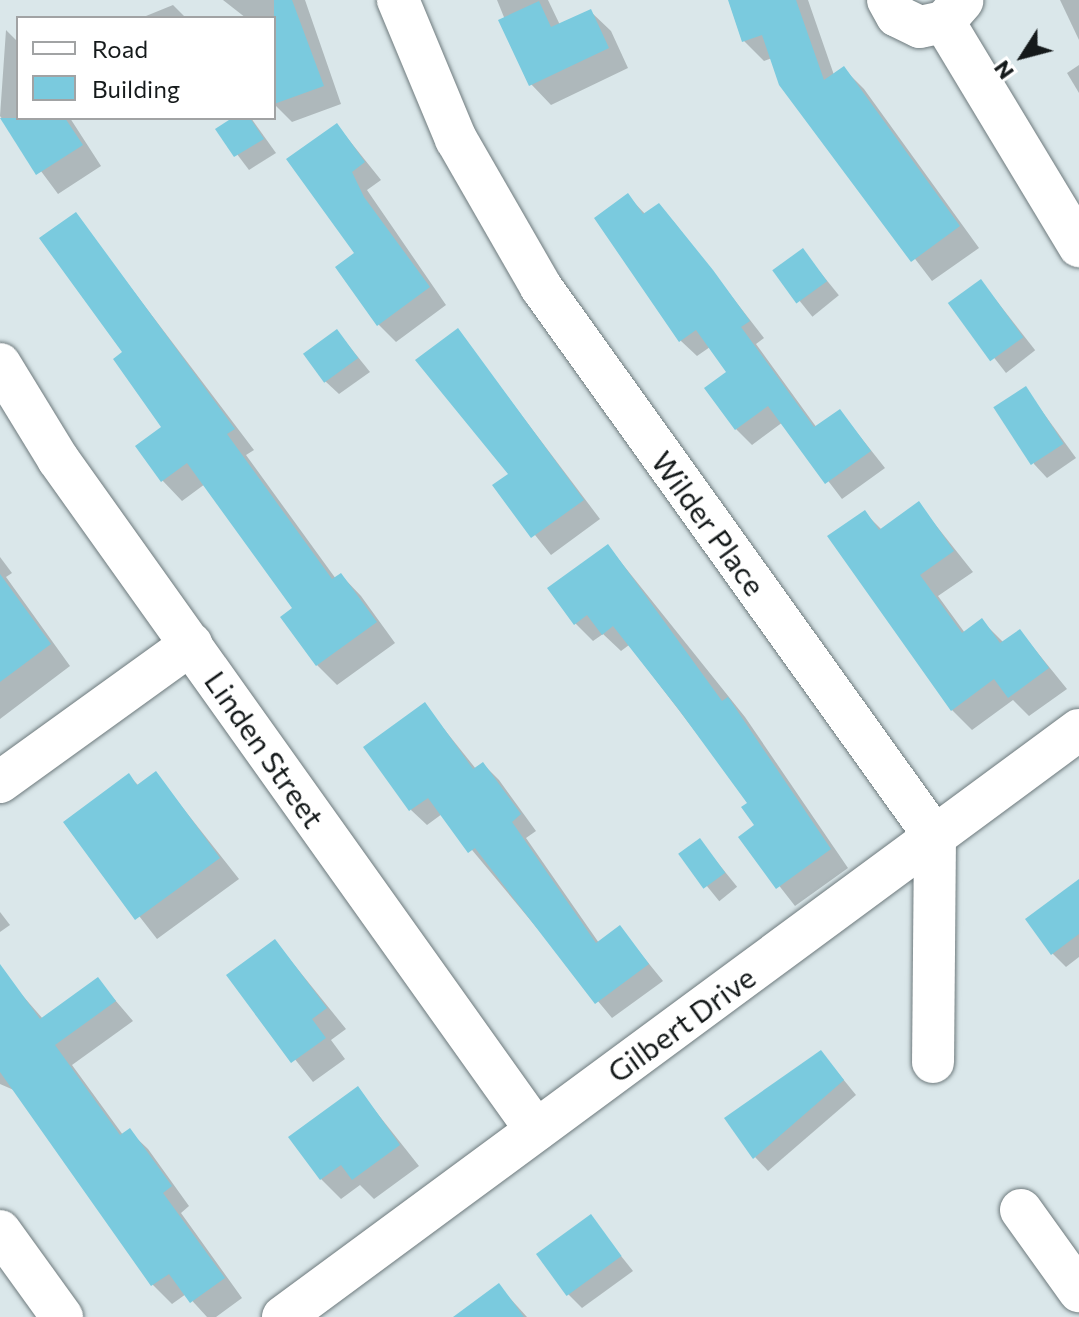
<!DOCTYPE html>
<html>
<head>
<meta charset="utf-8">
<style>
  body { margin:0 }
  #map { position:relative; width:1079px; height:1317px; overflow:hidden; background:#dae7ea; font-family:Commissioner,sans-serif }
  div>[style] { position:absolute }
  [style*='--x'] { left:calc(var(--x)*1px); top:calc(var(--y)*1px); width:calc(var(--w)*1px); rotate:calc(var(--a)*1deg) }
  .shadow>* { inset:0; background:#0003; transform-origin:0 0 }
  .building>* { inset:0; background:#7acade; transform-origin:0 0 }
  .roads { filter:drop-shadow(0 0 2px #6e7a7d) drop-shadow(0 0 2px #6e7a7d) }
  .minor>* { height:42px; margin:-21px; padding:0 21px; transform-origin:21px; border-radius:21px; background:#fff }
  span { translate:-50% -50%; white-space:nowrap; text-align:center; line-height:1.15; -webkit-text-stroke:6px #fff; paint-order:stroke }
  .street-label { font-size:30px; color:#151a1b }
  .legend { position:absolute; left:16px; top:16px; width:260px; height:104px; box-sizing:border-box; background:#fff; border:2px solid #a1a3a4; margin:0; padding:10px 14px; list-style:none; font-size:24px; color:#151a1b }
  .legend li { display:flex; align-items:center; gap:16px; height:40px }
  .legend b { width:40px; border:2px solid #a1a3a4 }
  .north { position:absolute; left:983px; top:16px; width:80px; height:80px; -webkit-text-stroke:6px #fff; paint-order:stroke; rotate:234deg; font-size:22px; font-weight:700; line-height:32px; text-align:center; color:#151a1b }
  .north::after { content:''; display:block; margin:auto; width:28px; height:36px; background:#151a1b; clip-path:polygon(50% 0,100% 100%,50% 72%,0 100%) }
</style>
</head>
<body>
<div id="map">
  <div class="shadow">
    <i style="clip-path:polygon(223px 0,305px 0,341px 104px,292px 122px,274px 104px,274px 18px,246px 18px)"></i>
    <i style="clip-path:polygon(497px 0,548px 0,560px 25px,590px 11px,611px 31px,628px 68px,551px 105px,531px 84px)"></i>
    <i style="clip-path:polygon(730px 0,808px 0,834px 75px,844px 69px,864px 89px,979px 248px,932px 281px,781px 84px,772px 58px,764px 61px,744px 41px)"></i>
    <i style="clip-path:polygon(1060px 0,1079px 0,1079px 40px)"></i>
    <i style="clip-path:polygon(173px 5px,186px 18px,147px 18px,146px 16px)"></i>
    <i style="clip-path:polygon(6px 30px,18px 42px,18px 118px,70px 118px,101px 166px,58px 194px,0 116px)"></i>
    <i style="clip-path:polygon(1079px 65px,1079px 93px,1067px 73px)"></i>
    <i style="clip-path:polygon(235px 118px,251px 118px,276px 153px,249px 170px,218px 129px)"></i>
    <i style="clip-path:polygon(337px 125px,381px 180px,367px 190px,446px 305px,396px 342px,379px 325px,357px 254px)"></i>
    <i style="clip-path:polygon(628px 196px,646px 215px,659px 206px,674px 222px,764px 338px,756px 344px,817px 428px,840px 411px,885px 468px,842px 499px,783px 422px,752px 445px,736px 429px,729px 372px,710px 347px,697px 356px,681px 341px)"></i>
    <i style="clip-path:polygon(75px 214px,254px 450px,246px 455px,336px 579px,341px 575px,361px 596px,395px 643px,337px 685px,317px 665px,295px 609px,205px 484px,182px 501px,162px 480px,164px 428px,125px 353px)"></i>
    <i style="left:803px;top:251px;width:57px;height:34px;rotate:51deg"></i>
    <i style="left:981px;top:281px;width:88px;height:37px;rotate:52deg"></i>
    <i style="clip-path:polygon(337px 331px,370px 372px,339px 394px,325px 381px)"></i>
    <i style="clip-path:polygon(458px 331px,600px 519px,551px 555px,495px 485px,510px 474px)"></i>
    <i style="clip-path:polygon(1026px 389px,1076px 458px,1047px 478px,1034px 464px)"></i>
    <i style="clip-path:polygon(919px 504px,973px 572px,938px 596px,965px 633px,982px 621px,1004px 643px,1020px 631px,1067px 689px,1029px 716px,1013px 700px,972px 730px,952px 710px,864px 512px,882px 530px)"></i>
    <i style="clip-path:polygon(608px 546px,745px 717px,848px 868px,795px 906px,741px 837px,757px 826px,750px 803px,629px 645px,621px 651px,603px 634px,593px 641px,575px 623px)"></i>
    <i style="clip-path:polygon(0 557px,12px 573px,6px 577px,70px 666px,0 719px)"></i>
    <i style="clip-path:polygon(424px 704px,476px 769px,483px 764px,499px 780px,536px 831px,526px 838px,599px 943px,620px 928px,663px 981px,612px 1018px,442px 814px,427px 825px,411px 810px)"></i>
    <i style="clip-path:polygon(156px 774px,239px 879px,157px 939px,66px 822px,129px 776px,139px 786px)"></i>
    <i style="left:700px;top:841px;width:59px;height:23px;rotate:51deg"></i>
    <i style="clip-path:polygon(1079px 882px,1079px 957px,1066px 967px,1052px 953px)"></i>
    <i style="clip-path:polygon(0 912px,10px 925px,0 932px)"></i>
    <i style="clip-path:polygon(275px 941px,346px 1029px,331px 1040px,345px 1059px,313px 1082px,229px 976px)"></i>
    <i style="clip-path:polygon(9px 980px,43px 1019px,98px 980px,133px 1021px,72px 1065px,123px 1135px,129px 1131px,148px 1149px,189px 1206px,181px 1213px,242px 1298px,216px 1317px,207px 1317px,186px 1294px,172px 1304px,153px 1285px,16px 1091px,0 1084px,0 987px)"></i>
    <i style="clip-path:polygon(821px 1052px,856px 1095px,768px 1171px,755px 1157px)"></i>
    <i style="clip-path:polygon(358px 1089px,419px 1166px,374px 1199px,360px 1185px,341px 1199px,321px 1179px)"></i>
    <i style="clip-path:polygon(590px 1217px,633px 1271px,582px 1308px,568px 1294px)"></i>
    <i style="clip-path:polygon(499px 1286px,527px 1317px,456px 1317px)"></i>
  </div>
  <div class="building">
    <i style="clip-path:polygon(274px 0,292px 0,324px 86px,274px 104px)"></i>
    <i style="clip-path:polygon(728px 0,796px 0,824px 80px,844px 66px,960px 226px,911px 262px,779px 85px,762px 35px,742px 42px)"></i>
    <i style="clip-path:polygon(539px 1px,551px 27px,591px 9px,609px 48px,529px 86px,498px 20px)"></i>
    <i style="clip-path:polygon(0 118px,65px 118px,83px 145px,36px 175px)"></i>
    <i style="clip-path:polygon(232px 118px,250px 118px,264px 139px,234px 157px,215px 129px)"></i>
    <i style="clip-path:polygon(337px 123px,365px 162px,352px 172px,364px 197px,430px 287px,377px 326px,335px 267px,354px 253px,286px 159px)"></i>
    <i style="clip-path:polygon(628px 193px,643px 214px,659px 203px,713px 270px,750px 321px,741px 327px,814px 427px,840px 409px,871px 451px,825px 484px,768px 406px,735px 430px,704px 388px,726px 372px,696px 330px,679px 342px,594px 218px)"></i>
    <i style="clip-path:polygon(76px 212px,235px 429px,227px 434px,332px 579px,341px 573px,377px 622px,316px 666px,280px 617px,292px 608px,187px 463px,161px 482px,135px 446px,161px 427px,113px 359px,122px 352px,39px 238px)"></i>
    <i style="left:803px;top:248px;width:41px;height:38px;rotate:54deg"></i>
    <i style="left:981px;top:279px;width:72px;height:41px;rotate:54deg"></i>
    <i style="clip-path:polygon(458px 328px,584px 500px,531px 538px,492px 485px,508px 474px,415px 360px)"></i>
    <i style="left:337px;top:329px;width:36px;height:42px;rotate:54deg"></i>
    <i style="left:1026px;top:386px;width:69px;height:39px;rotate:57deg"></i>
    <i style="clip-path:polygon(919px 501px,954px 551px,920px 575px,962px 633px,982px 618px,1000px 643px,1020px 629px,1049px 668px,1008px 698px,994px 679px,951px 711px,827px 536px,865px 510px,879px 530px)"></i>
    <i style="clip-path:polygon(608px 544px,722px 701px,728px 697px,831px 849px,776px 889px,738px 837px,754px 825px,741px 807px,747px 803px,679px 710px,613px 626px,602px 635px,587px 615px,574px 625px,547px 588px)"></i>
    <i style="clip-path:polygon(0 574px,51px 644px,0 682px)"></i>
    <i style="clip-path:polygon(425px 702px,473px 769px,483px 762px,521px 814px,512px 822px,596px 943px,620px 925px,649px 964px,595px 1004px,475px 848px,468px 853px,428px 798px,409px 811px,363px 747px)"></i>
    <i style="clip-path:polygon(156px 771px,220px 858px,135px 920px,63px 822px,129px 773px,137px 785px)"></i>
    <i style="left:700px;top:838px;width:43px;height:27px;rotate:54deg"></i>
    <i style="clip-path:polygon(1079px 879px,1079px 934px,1051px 955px,1025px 919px)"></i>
    <i style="clip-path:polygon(275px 939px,327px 1008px,312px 1019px,326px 1038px,291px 1063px,226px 975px)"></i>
    <i style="clip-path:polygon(0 964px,40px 1019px,98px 977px,116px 1001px,55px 1045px,120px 1135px,130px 1128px,172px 1186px,163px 1193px,225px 1278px,190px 1303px,169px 1274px,151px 1286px,0 1072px)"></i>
    <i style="clip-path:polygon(821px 1050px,844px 1080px,753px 1159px,724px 1118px)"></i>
    <i style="clip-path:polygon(358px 1086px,400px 1145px,352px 1180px,341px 1165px,320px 1180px,288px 1137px)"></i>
    <i style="left:591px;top:1214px;width:52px;height:68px;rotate:54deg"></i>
    <i style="clip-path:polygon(499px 1283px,524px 1317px,453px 1317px)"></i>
  </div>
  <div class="roads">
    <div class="minor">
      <i style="--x:398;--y:0;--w:151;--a:67.4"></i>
      <i style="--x:456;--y:139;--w:171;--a:60.1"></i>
      <i style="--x:541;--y:287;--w:677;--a:54.38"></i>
      <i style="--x:935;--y:837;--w:225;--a:90.5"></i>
      <i style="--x:888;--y:0;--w:18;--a:61"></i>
      <i style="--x:897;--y:16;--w:25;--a:26"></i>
      <i style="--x:920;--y:27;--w:25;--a:-12"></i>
      <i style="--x:944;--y:22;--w:28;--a:-49"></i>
      <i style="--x:944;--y:22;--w:262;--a:58.9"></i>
      <i style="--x:0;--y:364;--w:111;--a:58.6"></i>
      <i style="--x:58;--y:459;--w:824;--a:54.54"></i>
      <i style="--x:0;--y:782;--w:236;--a:-35.8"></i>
      <i style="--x:1021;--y:1210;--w:100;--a:54.4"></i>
      <i style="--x:0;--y:1231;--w:106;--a:54.2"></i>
      <i style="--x:283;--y:1317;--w:989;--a:-36.41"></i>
    </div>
  </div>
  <div class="street-label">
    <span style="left:709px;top:523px;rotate:54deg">Wilder Place</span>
    <span style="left:265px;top:749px;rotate:55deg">Linden Street</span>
    <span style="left:681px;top:1024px;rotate:-36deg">Gilbert Drive</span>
  </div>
  <ul class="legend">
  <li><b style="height:10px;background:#fff"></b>Road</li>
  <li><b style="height:22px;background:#7acade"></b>Building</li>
  </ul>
  <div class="north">N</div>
</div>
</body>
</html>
